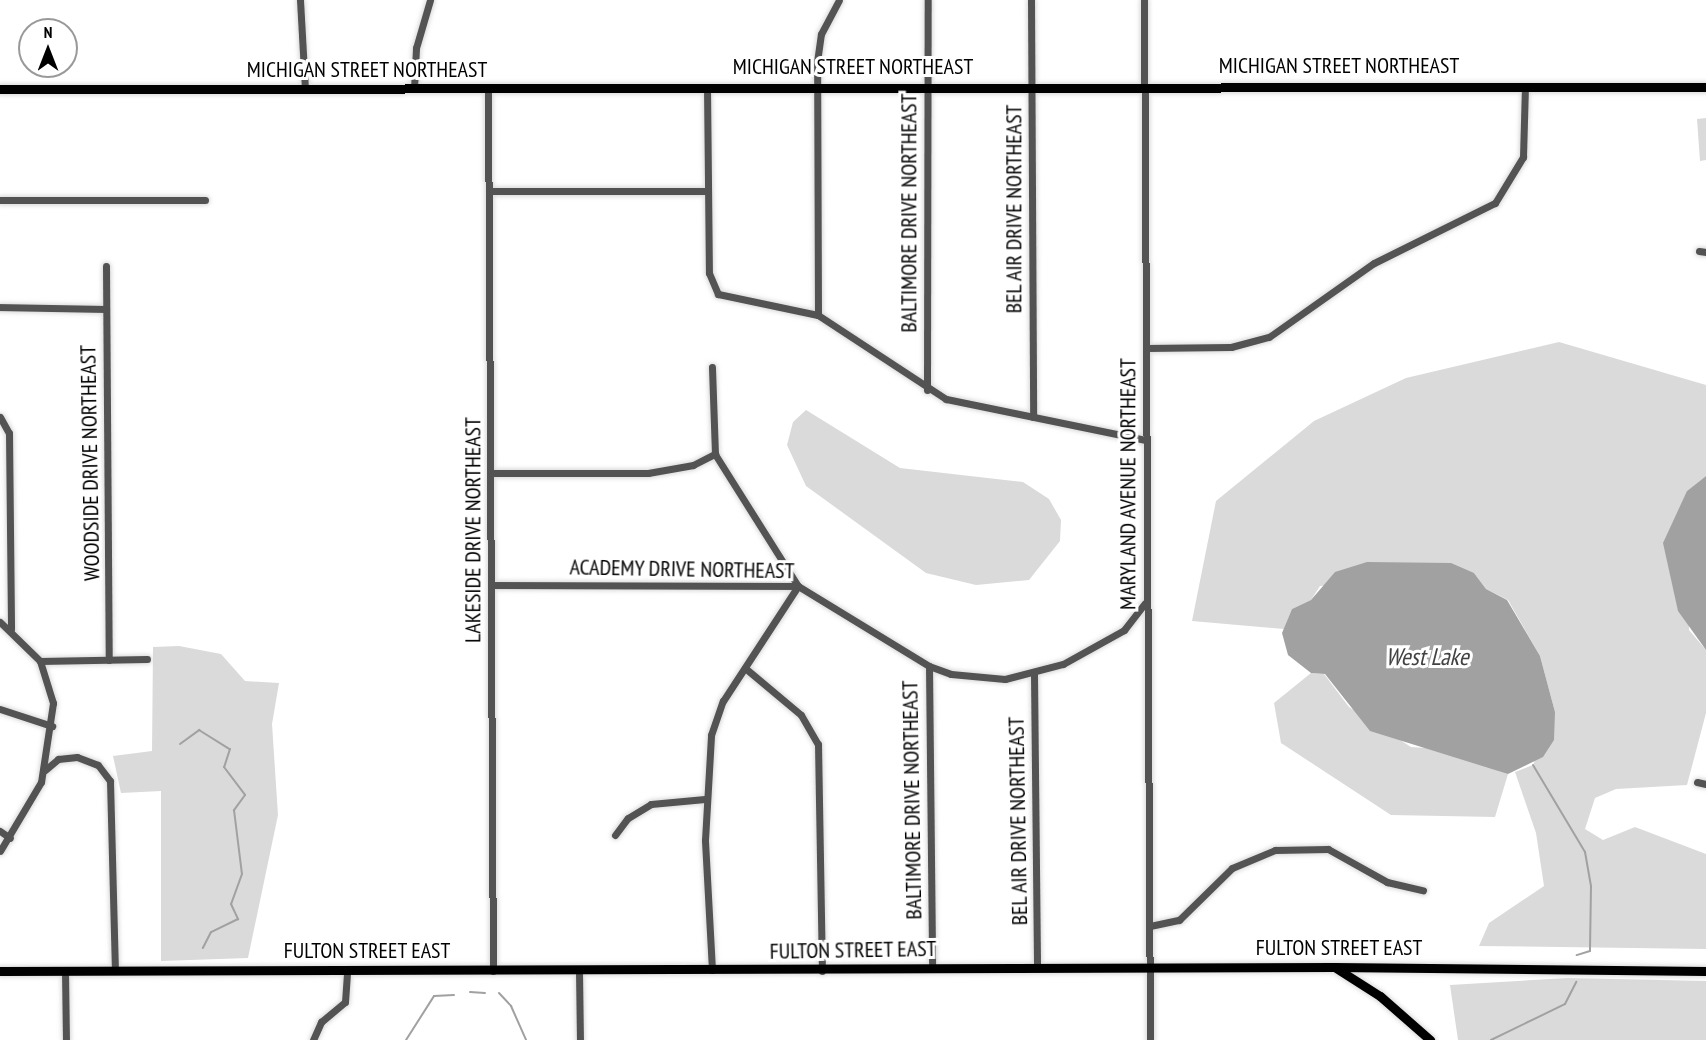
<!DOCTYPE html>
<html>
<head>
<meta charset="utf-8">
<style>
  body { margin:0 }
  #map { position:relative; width:1706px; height:1040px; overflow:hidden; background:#fff; font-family:"PT Sans Narrow",sans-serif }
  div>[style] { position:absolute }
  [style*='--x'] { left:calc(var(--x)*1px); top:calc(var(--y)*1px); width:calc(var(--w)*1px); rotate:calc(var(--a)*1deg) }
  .green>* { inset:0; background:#dadada }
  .water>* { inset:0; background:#a1a1a1 }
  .stream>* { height:2px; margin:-1px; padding:0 1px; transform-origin:1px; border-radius:1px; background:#a1a1a1 }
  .roads { filter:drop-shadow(0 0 2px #dbdbdb) drop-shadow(0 0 2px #dbdbdb) }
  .minor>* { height:7px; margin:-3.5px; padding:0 3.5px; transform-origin:3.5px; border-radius:3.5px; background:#535353 }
  .major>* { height:9px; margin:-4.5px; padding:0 4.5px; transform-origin:4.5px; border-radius:4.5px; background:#000 }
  span { translate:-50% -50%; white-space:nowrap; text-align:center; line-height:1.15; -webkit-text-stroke:6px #fff; paint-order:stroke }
  .street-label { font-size:22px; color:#000 }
  .water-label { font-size:24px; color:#424242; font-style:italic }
  .north { position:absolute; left:18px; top:18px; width:60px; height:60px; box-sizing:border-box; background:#fff; border:2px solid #999; border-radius:50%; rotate:0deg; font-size:16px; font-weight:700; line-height:24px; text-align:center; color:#000 }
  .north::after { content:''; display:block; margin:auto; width:21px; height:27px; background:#000; clip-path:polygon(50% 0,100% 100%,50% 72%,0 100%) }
</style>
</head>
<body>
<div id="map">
  <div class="green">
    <i style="clip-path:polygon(1706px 118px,1706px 160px,1700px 161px,1697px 119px)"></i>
    <i style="clip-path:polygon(1559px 342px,1706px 385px,1706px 476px,1687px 491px,1689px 630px,1706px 650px,1706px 713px,1687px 785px,1616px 789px,1595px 798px,1585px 829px,1603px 840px,1635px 827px,1706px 854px,1706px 949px,1479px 946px,1489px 923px,1544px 886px,1536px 833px,1515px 772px,1533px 765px,1555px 712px,1540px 656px,1508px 600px,1486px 589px,1474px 573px,1320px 586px,1311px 600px,1292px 609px,1284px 629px,1192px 621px,1216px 501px,1314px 421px,1406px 378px)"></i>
    <i style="clip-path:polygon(806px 410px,900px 468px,1023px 482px,1049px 499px,1061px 520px,1060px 541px,1029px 580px,976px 585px,926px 573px,806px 486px,787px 445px,793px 422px)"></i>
    <i style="clip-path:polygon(179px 646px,221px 654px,245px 681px,279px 683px,272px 724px,278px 815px,248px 958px,161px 961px,161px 791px,121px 793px,113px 756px,152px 751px,153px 647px)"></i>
    <i style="clip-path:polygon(1311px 673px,1324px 674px,1349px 707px,1411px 747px,1440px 749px,1508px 774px,1495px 817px,1391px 815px,1281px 743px,1274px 703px)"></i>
    <i style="clip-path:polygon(1568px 978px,1706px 981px,1706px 1040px,1458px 1040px,1450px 985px)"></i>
  </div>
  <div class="water">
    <i style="clip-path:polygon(1706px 476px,1706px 650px,1678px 611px,1663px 543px,1687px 491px)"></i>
    <i style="clip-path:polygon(1367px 562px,1451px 563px,1474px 573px,1486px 589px,1507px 600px,1540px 656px,1555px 712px,1554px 740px,1543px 757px,1508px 774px,1370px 731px,1325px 674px,1311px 673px,1288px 655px,1282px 633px,1292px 609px,1311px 600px,1335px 572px)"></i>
  </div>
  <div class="stream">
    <i style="--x:180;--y:744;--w:24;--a:-36"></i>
    <i style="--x:199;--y:730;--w:36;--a:32"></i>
    <i style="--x:230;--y:749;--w:19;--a:108"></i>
    <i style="--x:224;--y:767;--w:35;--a:53"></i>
    <i style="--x:245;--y:795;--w:19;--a:126"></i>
    <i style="--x:234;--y:810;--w:64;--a:82.9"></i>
    <i style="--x:242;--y:874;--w:32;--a:110"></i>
    <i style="--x:231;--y:904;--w:17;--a:65"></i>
    <i style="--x:238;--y:919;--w:30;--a:154"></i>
    <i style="--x:211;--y:932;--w:18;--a:117"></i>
    <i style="--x:1533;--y:765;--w:101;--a:59.1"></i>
    <i style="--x:1585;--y:852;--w:35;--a:80"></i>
    <i style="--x:1591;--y:886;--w:65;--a:90.9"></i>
    <i style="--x:1590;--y:951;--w:14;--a:163"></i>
    <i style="--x:470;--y:992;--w:15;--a:4"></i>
    <i style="--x:499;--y:993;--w:18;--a:47"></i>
    <i style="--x:511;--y:1006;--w:37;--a:66"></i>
    <i style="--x:406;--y:1040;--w:52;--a:-57.5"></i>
    <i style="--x:434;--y:996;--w:20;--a:-3"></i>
    <i style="--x:1491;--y:1040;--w:82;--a:-25.9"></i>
    <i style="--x:1565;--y:1004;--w:25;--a:-63"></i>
  </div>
  <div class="roads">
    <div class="minor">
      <i style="--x:300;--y:0;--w:90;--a:86.8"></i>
      <i style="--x:1031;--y:0;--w:417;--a:89.7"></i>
      <i style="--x:1144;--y:0;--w:1040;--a:89.67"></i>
      <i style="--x:707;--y:87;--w:186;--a:89.4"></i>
      <i style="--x:709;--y:273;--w:23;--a:67"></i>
      <i style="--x:718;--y:294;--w:102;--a:11.9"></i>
      <i style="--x:818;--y:315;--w:153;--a:33.3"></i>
      <i style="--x:946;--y:399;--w:204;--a:11.6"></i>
      <i style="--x:414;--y:89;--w:41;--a:-87.2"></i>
      <i style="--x:416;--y:48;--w:50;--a:-73.7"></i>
      <i style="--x:488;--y:89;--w:882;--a:89.68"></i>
      <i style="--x:489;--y:191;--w:218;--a:0"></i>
      <i style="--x:0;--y:200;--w:205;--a:0"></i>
      <i style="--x:1699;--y:251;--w:7;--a:8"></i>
      <i style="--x:106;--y:266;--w:394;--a:89.6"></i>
      <i style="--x:0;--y:307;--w:103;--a:1.1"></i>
      <i style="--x:818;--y:315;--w:253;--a:-90.2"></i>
      <i style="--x:817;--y:62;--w:28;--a:-82"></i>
      <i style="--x:821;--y:34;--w:38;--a:-62"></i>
      <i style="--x:1146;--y:348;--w:85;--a:-0.7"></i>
      <i style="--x:1231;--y:347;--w:39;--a:-15"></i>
      <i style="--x:1269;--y:337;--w:128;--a:-35.2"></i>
      <i style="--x:1374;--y:263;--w:135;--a:-26.4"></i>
      <i style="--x:1495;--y:203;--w:54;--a:-58.7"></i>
      <i style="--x:1523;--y:157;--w:71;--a:-88.4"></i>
      <i style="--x:927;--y:390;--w:390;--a:-89.9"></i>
      <i style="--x:0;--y:417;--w:18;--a:61"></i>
      <i style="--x:9;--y:433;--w:196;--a:89.4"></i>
      <i style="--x:491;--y:473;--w:157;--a:0"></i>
      <i style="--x:648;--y:473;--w:46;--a:-10.1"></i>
      <i style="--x:693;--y:465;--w:25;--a:-27"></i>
      <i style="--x:492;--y:585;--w:306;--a:0.2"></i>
      <i style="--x:798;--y:586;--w:153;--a:31.4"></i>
      <i style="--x:929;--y:666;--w:23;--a:20"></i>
      <i style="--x:951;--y:674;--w:54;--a:5.3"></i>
      <i style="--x:1005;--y:679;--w:60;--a:-14.5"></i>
      <i style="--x:1063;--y:664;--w:70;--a:-29.1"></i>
      <i style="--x:1124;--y:630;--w:34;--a:-52"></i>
      <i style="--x:0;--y:622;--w:56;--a:44.3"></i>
      <i style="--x:40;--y:661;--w:44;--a:72.8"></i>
      <i style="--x:53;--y:703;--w:80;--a:98.6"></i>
      <i style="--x:41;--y:782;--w:80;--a:120.7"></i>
      <i style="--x:40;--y:661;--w:107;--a:-1.1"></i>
      <i style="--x:929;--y:666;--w:302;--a:89.4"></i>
      <i style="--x:745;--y:668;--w:73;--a:40"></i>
      <i style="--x:801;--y:715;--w:34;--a:60"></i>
      <i style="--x:818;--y:744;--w:227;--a:89"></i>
      <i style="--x:1034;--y:675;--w:292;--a:89.4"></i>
      <i style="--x:0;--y:709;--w:55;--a:18.1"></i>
      <i style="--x:45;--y:770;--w:17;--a:-40"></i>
      <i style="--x:58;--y:759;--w:19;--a:-6"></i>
      <i style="--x:77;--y:757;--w:22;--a:21"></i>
      <i style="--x:98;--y:765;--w:20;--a:53"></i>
      <i style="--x:110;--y:781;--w:189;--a:88.5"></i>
      <i style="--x:1697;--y:782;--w:9;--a:13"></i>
      <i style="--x:0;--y:831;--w:12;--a:35"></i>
      <i style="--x:615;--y:835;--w:21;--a:-53"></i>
      <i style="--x:628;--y:818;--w:27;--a:-31"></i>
      <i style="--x:651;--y:804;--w:54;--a:-5.3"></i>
      <i style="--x:1150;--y:926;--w:30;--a:-12"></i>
      <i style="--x:1179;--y:920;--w:74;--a:-44.5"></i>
      <i style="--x:1232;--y:868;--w:47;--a:-22.7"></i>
      <i style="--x:1275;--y:850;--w:53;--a:-1.1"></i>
      <i style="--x:1328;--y:849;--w:68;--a:29.2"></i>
      <i style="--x:1387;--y:882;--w:37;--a:13"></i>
      <i style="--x:712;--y:970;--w:130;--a:-93.1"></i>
      <i style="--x:705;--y:840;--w:105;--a:-86.7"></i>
      <i style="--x:711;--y:735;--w:36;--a:-71"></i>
      <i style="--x:723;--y:701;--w:137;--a:-56.9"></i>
      <i style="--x:798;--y:586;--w:156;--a:-122.2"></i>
      <i style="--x:715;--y:454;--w:87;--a:-92"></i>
      <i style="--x:65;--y:971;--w:69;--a:89.2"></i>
      <i style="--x:579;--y:971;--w:69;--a:89.2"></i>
      <i style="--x:313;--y:1040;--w:20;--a:-66"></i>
      <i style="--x:321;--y:1022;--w:31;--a:-40"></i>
      <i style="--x:345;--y:1002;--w:31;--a:-86"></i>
    </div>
    <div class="major">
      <i style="--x:0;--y:89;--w:1706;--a:-0.07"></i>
      <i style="--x:1336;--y:968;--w:52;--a:32.5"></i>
      <i style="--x:1380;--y:996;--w:67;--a:41.3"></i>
      <i style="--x:0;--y:971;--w:1334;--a:-0.17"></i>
      <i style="--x:1334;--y:967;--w:372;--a:0.6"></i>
    </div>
  </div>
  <div class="street-label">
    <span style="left:1339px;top:66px">MICHIGAN STREET NORTHEAST</span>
    <span style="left:853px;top:67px">MICHIGAN STREET NORTHEAST</span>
    <span style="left:367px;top:70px">MICHIGAN STREET NORTHEAST</span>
    <span style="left:1014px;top:209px;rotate:-90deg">BEL AIR DRIVE NORTHEAST</span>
    <span style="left:909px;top:213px;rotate:-90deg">BALTIMORE DRIVE NORTHEAST</span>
    <span style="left:90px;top:463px;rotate:-91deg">WOODSIDE DRIVE NORTHEAST</span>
    <span style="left:1128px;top:484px;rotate:-90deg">MARYLAND AVENUE NORTHEAST</span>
    <span style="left:473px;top:530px;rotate:-90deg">LAKESIDE DRIVE NORTHEAST</span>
    <span style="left:682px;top:569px;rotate:1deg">ACADEMY DRIVE NORTHEAST</span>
    <span style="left:912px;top:800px;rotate:-91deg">BALTIMORE DRIVE NORTHEAST</span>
    <span style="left:1018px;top:821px;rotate:-91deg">BEL AIR DRIVE NORTHEAST</span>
    <span style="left:1339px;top:948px">FULTON STREET EAST</span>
    <span style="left:853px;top:950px;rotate:-1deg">FULTON STREET EAST</span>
    <span style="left:367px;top:951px">FULTON STREET EAST</span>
  </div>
  <div class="water-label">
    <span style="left:1427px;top:657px">West Lake</span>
  </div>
  <div class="north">N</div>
</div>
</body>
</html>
